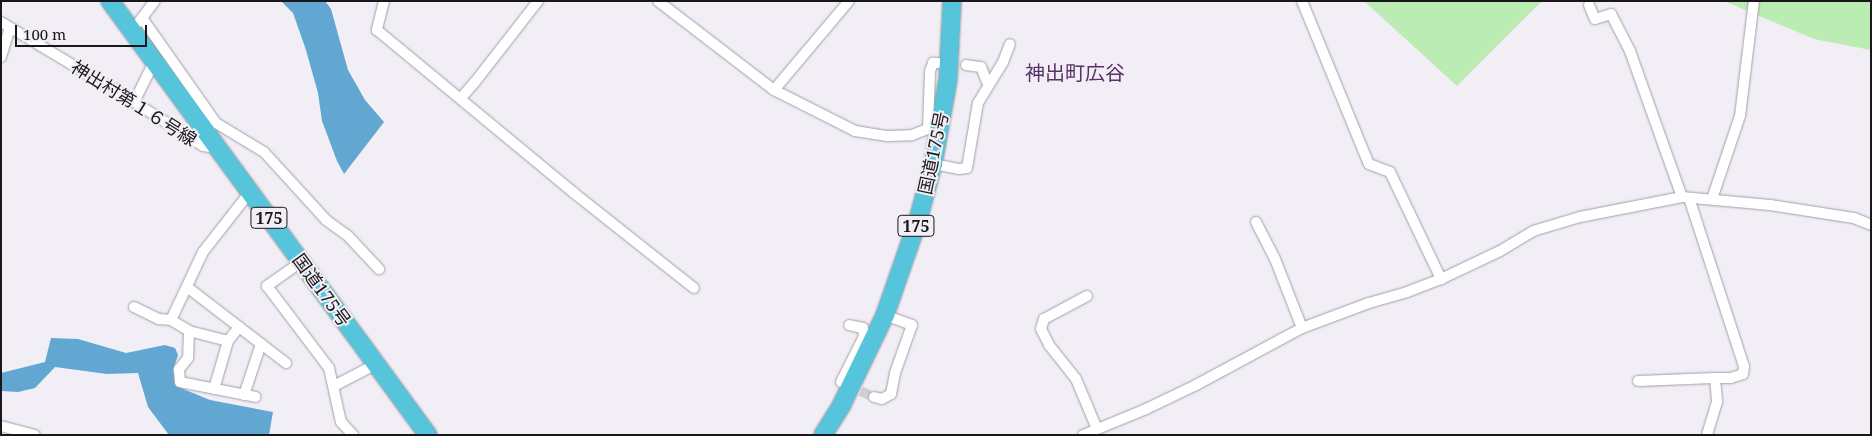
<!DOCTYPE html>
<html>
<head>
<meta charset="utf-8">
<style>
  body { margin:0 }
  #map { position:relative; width:1872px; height:436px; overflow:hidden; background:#f2eef6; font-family:"Noto Serif","Noto Sans JP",serif }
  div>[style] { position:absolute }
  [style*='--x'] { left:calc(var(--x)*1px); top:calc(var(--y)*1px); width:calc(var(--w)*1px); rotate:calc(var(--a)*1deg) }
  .green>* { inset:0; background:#bbecb4 }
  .water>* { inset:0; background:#62a7d1 }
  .minor-tunnel>* { height:10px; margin-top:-5px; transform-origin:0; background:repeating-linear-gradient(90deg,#d1ced5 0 10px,transparent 0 15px) }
  .roads { filter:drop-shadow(0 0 1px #a39ea6) drop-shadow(0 0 1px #a39ea6) }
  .minor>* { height:10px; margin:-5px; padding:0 5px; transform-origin:5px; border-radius:5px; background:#fff }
  .trunk>* { height:18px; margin:-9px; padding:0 9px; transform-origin:9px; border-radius:9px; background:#56c4da }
  span { translate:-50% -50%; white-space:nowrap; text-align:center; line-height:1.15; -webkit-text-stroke:4px #f2eef6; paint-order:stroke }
  .shield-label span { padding:1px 4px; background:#f2eef6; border:1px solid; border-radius:4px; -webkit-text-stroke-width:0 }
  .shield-label { font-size:16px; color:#19171a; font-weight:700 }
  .street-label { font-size:18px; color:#19171a }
  .quarter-label { font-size:20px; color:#583168 }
  .frame { position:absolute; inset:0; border:2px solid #19171a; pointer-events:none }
  .scale { position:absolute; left:15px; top:25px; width:132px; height:22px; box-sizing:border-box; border:2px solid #19171a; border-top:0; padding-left:6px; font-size:15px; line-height:18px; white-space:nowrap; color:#19171a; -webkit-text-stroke:4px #f2eef6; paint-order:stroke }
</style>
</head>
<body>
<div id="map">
  <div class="green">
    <i style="clip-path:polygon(1364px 1px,1542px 1px,1457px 86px)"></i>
    <i style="clip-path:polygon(1724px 1px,1871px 1px,1871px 50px,1814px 39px)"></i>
  </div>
  <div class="water">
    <i style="clip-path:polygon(281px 1px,325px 1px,331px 9px,348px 70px,365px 100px,384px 122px,344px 174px,337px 161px,322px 121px,318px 93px,306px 50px,293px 13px)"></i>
    <i style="clip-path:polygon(51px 338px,78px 339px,126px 353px,165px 345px,175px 348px,178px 355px,173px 370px,176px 386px,210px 400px,273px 412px,269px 435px,169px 435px,148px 407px,138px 373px,107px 374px,55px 367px,35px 388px,18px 392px,1px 391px,1px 373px,45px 362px)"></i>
  </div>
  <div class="minor-tunnel">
    <i style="--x:847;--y:385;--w:30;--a:24"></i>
  </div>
  <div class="roads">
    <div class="minor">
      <i style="--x:384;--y:1;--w:30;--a:104"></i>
      <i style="--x:377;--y:30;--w:256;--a:39.6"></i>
      <i style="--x:574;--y:193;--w:153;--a:38.4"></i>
      <i style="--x:658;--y:1;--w:146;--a:37.5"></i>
      <i style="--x:774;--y:90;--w:91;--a:26.8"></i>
      <i style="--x:855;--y:131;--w:33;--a:9"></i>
      <i style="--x:888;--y:136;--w:24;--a:-2"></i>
      <i style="--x:912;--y:135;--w:17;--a:-21"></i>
      <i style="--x:928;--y:129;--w:58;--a:-88"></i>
      <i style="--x:930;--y:71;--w:9;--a:-69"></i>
      <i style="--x:933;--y:63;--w:5;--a:0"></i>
      <i style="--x:1302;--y:1;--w:176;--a:67.7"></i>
      <i style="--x:1369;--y:164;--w:22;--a:21"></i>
      <i style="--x:1390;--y:172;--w:119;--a:64.5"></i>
      <i style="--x:1589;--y:5;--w:15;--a:67"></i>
      <i style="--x:1595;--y:19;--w:17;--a:-17"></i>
      <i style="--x:1611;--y:14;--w:42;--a:62.8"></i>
      <i style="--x:1630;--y:51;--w:155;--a:70.4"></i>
      <i style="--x:142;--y:18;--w:128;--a:54.8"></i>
      <i style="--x:216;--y:123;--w:56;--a:31.1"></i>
      <i style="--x:264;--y:152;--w:92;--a:47.6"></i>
      <i style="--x:326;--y:220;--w:26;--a:36"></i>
      <i style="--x:347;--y:235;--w:47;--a:46.7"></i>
      <i style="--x:1;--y:22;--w:155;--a:31"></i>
      <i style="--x:134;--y:102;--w:82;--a:32.5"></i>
      <i style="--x:203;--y:146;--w:14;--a:8"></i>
      <i style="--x:139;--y:22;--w:26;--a:-53"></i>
      <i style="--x:1;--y:57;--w:30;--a:-73"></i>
      <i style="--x:966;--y:65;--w:15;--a:8"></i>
      <i style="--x:981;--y:67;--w:18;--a:68"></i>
      <i style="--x:774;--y:90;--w:116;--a:-49.9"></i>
      <i style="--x:461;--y:98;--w:21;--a:-49"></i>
      <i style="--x:475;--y:82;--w:103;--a:-52.1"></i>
      <i style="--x:134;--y:102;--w:45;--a:-63.4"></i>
      <i style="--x:933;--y:164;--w:26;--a:11"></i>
      <i style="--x:959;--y:169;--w:8;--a:-7"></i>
      <i style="--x:967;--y:168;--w:66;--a:-80.4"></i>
      <i style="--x:978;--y:103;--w:48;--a:-58.6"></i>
      <i style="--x:1003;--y:62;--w:19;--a:-69"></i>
      <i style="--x:1689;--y:198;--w:177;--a:71.9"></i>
      <i style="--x:1744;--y:366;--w:8;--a:97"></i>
      <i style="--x:1743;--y:374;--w:13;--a:162"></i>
      <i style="--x:1731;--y:378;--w:16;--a:180"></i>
      <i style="--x:1715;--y:378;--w:24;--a:85"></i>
      <i style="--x:1717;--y:402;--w:34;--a:107"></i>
      <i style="--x:1712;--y:199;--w:88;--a:-71.4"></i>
      <i style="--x:1740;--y:116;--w:116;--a:-83.1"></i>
      <i style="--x:1256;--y:222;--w:42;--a:62.8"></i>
      <i style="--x:1275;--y:259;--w:74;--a:68.6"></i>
      <i style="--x:301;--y:262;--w:42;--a:144.8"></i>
      <i style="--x:267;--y:286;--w:103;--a:52.9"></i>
      <i style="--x:329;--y:368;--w:55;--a:77.5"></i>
      <i style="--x:341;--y:422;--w:18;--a:47"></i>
      <i style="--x:187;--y:287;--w:125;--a:37.5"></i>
      <i style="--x:1087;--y:296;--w:49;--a:151.9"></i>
      <i style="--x:1044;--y:319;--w:10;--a:107"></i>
      <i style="--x:1041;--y:329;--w:18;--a:63"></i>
      <i style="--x:1049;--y:345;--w:43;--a:51.5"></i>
      <i style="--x:1076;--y:379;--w:54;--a:67.2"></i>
      <i style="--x:134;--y:307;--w:28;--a:26"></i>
      <i style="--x:159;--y:319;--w:12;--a:5"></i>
      <i style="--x:171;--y:320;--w:75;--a:-64.8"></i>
      <i style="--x:203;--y:252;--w:76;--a:-51.9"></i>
      <i style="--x:171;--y:320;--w:21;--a:31"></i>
      <i style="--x:189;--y:331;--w:27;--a:92"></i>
      <i style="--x:188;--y:358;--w:14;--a:129"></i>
      <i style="--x:179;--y:369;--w:13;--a:86"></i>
      <i style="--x:180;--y:382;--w:77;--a:11.2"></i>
      <i style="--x:189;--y:331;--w:40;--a:14.4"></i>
      <i style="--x:1638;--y:381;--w:77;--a:-2.2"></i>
      <i style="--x:841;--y:382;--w:51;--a:-63.4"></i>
      <i style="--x:864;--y:336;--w:8;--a:-97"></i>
      <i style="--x:863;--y:328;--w:14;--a:-168"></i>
      <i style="--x:334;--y:386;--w:47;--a:-27.6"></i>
      <i style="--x:214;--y:389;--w:50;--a:-73.7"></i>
      <i style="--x:228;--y:341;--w:18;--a:-52"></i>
      <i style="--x:244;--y:395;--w:54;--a:-71.6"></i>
      <i style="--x:874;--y:397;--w:8;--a:14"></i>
      <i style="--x:882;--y:399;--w:10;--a:-29"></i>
      <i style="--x:891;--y:394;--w:21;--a:-79"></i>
      <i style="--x:895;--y:373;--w:51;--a:-70.5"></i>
      <i style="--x:912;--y:325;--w:29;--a:-160"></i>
      <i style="--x:1;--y:426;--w:35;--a:15"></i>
      <i style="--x:1083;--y:435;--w:68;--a:-22.4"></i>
      <i style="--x:1146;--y:409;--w:55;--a:-25.6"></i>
      <i style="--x:1196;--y:385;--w:120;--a:-28.3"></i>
      <i style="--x:1302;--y:328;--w:72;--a:-20.5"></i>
      <i style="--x:1369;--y:303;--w:40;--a:-16"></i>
      <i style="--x:1407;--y:292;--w:36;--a:-21"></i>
      <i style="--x:1441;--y:279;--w:65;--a:-25.4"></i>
      <i style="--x:1500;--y:251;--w:39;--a:-31"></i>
      <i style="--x:1533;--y:231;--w:49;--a:-16.6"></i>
      <i style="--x:1580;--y:217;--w:104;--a:-11.1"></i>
      <i style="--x:1682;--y:197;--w:88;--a:5.2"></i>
      <i style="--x:1770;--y:205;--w:85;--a:8.8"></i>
      <i style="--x:1854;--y:218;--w:18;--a:22"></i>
    </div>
    <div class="trunk">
      <i style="--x:110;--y:1;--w:538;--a:53.77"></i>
      <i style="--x:823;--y:435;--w:36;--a:-58"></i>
      <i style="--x:842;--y:404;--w:99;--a:-64.2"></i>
      <i style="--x:885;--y:315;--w:101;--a:-70.8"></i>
      <i style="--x:918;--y:220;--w:58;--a:-75"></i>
      <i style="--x:933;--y:164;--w:85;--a:-79.9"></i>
      <i style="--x:948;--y:80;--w:79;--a:-87.1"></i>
    </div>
  </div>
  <div class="shield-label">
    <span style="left:269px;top:218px">175</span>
    <span style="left:916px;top:226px">175</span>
  </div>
  <div class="street-label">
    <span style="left:134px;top:103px;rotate:32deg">神出村第１６号線</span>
    <span style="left:933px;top:153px;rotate:-78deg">国道175号</span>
    <span style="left:322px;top:290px;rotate:54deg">国道175号</span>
  </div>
  <div class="quarter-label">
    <span style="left:1075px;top:72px">神出町広谷</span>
  </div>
  <div class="frame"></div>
  <div class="scale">100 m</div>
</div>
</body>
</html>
